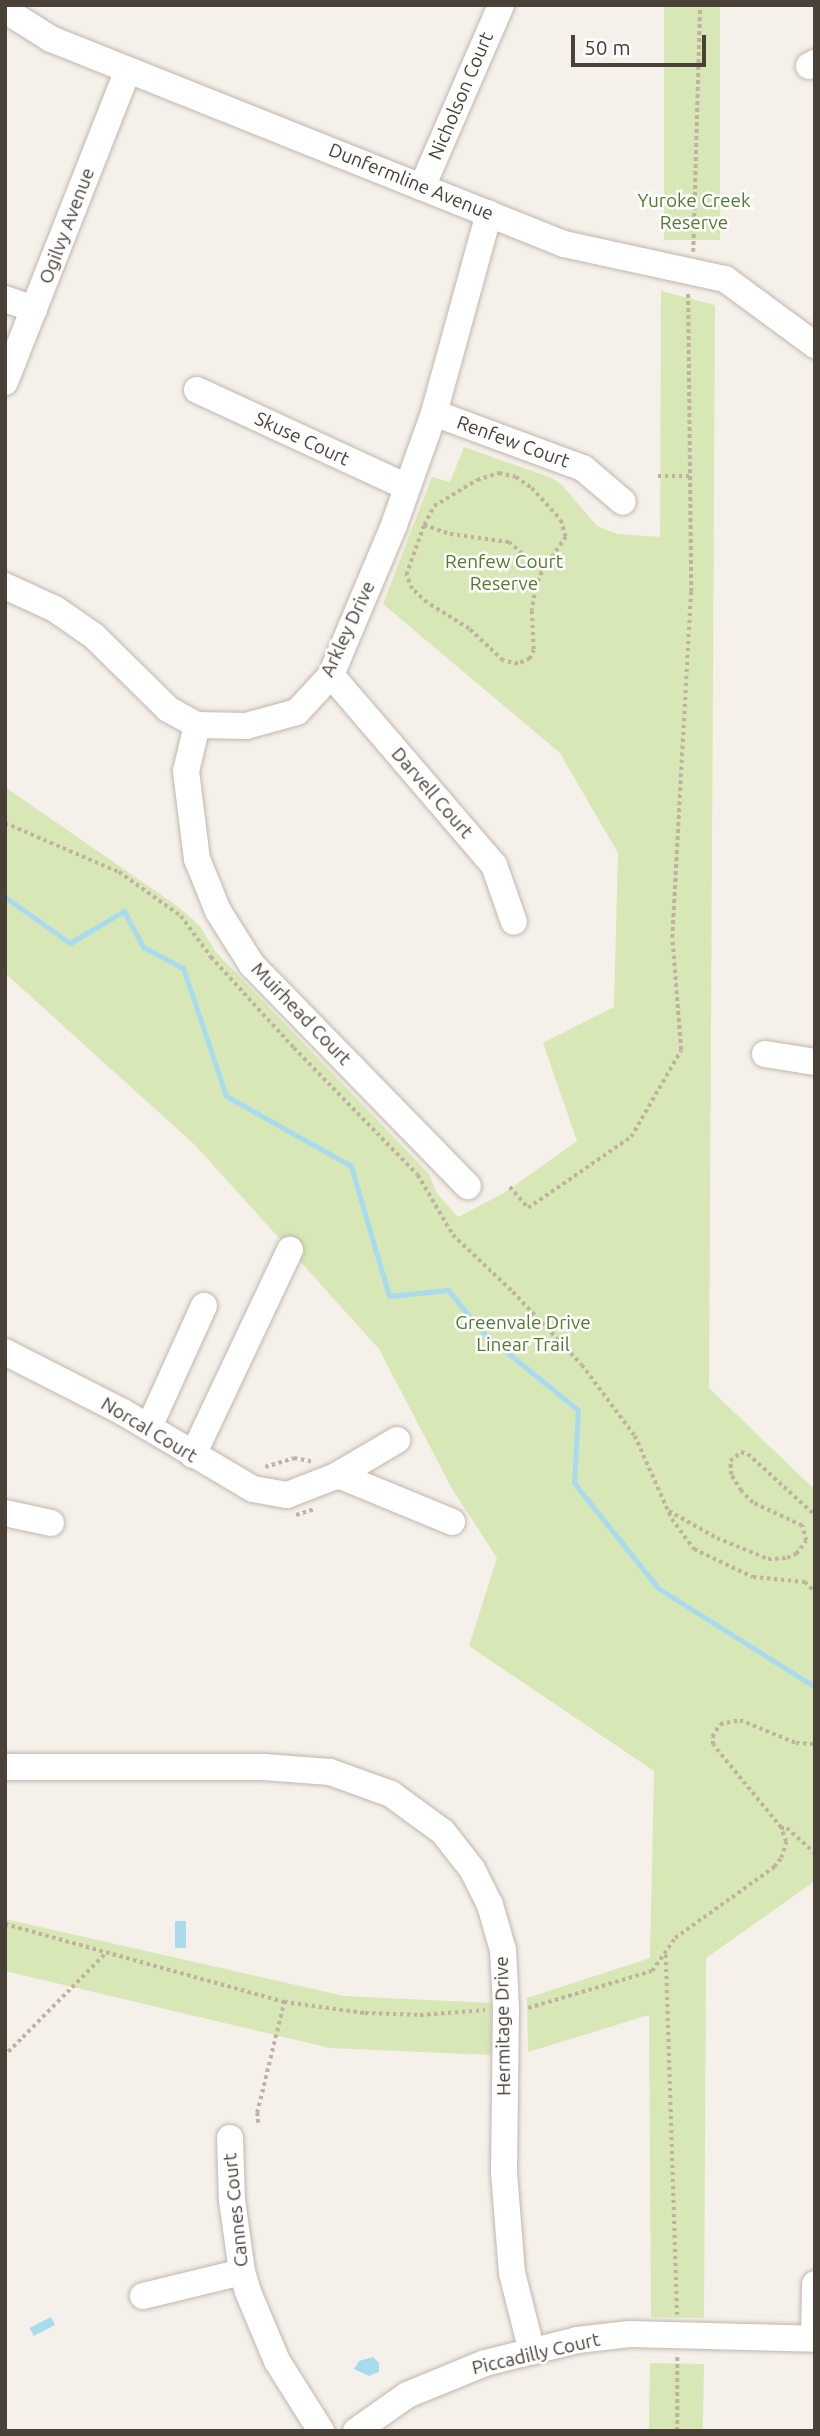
<!DOCTYPE html>
<html>
<head>
<meta charset="utf-8">
<style>
  body { margin:0 }
  #map { position:relative; width:820px; height:2436px; overflow:hidden; background:#f5f0ea; font-family:Ubuntu,sans-serif }
  div>[style] { position:absolute }
  [style*='--x'] { left:calc(var(--x)*1px); top:calc(var(--y)*1px); width:calc(var(--w)*1px); rotate:calc(var(--a)*1deg) }
  .green>* { inset:0; background:#d7e7b5; transform-origin:0 0 }
  .water>* { inset:0; background:#a9dbef; transform-origin:0 0 }
  .stream>* { height:5px; margin:-2.5px; padding:0 2.5px; transform-origin:2.5px; border-radius:2.5px; background:#a9dbef }
  .path>* { height:3.5px; margin-top:-1.75px; transform-origin:0; background:repeating-linear-gradient(90deg,#c2b19f 0 3.5px,transparent 0 7px) }
  .roads { filter:drop-shadow(0 0 2px #c0b7ad) drop-shadow(0 0 2px #c0b7ad) }
  .minor>* { height:26px; margin:-13px; padding:0 13px; transform-origin:13px; border-radius:13px; background:#fff }
  span { translate:-50% -50%; white-space:nowrap; text-align:center; line-height:1.15; -webkit-text-stroke:5px #fff; paint-order:stroke }
  .street-label { font-size:19px; color:#494038 }
  .park-label { font-size:19px; color:#537a2c }
  .frame { position:absolute; inset:0; border:7px solid #494038; pointer-events:none }
  .scale { position:absolute; left:571px; top:35px; width:135px; height:32px; box-sizing:border-box; border:4px solid #494038; border-top:0; padding-left:9px; font-size:21px; line-height:24px; white-space:nowrap; color:#494038; -webkit-text-stroke:5px #fff; paint-order:stroke }
</style>
</head>
<body>
<div id="map">
  <div class="green">
    <i style="left:664px;top:5px;width:56px;height:235px"></i>
    <i style="clip-path:polygon(661px 291px,715px 305px,709px 1388px,815px 1490px,815px 1881px,706px 1958px,704px 2318px,651px 2317px,649px 2015px,528px 2052px,527px 1998px,650px 1958px,654px 1771px,469px 1646px,497px 1558px,451px 1487px,379px 1349px,196px 1146px,5px 973px,5px 787px,177px 906px,199px 925px,216px 952px,429px 1174px,436px 1192px,458px 1217px,504px 1193px,577px 1141px,543px 1043px,614px 1007px,618px 853px,560px 753px,383px 604px,432px 477px,450px 482px,464px 447px,552px 478px,563px 486px,597px 526px,618px 534px,660px 537px)"></i>
    <i style="clip-path:polygon(5px 1919px,344px 1996px,491px 2003px,491px 2055px,330px 2048px,5px 1971px)"></i>
    <i style="left:650px;top:2363px;width:54px;height:68px;rotate:1deg"></i>
  </div>
  <div class="water">
    <i style="left:175px;top:1921px;width:11px;height:27px"></i>
    <i style="left:51px;top:2317px;width:9px;height:24px;rotate:63deg"></i>
    <i style="clip-path:polygon(373px 2357px,379px 2363px,379px 2372px,369px 2376px,354px 2369px,359px 2361px)"></i>
  </div>
  <div class="stream">
    <i style="--x:5;--y:897;--w:80;--a:35.3"></i>
    <i style="--x:70;--y:943;--w:63;--a:-30.7"></i>
    <i style="--x:124;--y:911;--w:41;--a:62.2"></i>
    <i style="--x:143;--y:947;--w:45;--a:27.7"></i>
    <i style="--x:183;--y:968;--w:135;--a:71.4"></i>
    <i style="--x:226;--y:1096;--w:143;--a:29.2"></i>
    <i style="--x:351;--y:1166;--w:135;--a:73.7"></i>
    <i style="--x:389;--y:1296;--w:59;--a:-5.8"></i>
    <i style="--x:448;--y:1290;--w:55;--a:50.9"></i>
    <i style="--x:483;--y:1333;--w:122;--a:39"></i>
    <i style="--x:578;--y:1410;--w:73;--a:93.1"></i>
    <i style="--x:574;--y:1483;--w:134;--a:51.3"></i>
    <i style="--x:658;--y:1588;--w:186;--a:32.2"></i>
  </div>
  <div class="path">
    <i style="--x:693;--y:252;--w:247;--a:-88.4"></i>
    <i style="--x:499;--y:473;--w:17;--a:13"></i>
    <i style="--x:516;--y:477;--w:19;--a:35"></i>
    <i style="--x:532;--y:488;--w:43;--a:47.8"></i>
    <i style="--x:561;--y:520;--w:18;--a:74"></i>
    <i style="--x:566;--y:537;--w:42;--a:124.4"></i>
    <i style="--x:542;--y:572;--w:17;--a:111"></i>
    <i style="--x:536;--y:588;--w:23;--a:100"></i>
    <i style="--x:532;--y:611;--w:39;--a:87"></i>
    <i style="--x:534;--y:650;--w:10;--a:114"></i>
    <i style="--x:530;--y:659;--w:13;--a:157"></i>
    <i style="--x:518;--y:664;--w:15;--a:-169"></i>
    <i style="--x:503;--y:661;--w:47;--a:-136.7"></i>
    <i style="--x:469;--y:629;--w:49;--a:-148.2"></i>
    <i style="--x:427;--y:603;--w:21;--a:-137"></i>
    <i style="--x:412;--y:589;--w:15;--a:-113"></i>
    <i style="--x:406;--y:575;--w:53;--a:-70.2"></i>
    <i style="--x:424;--y:525;--w:21;--a:-62"></i>
    <i style="--x:434;--y:506;--w:50;--a:-31.2"></i>
    <i style="--x:477;--y:480;--w:23;--a:-18"></i>
    <i style="--x:658;--y:476;--w:32;--a:0"></i>
    <i style="--x:424;--y:525;--w:28;--a:19"></i>
    <i style="--x:450;--y:534;--w:60;--a:7.7"></i>
    <i style="--x:509;--y:542;--w:44;--a:41.3"></i>
    <i style="--x:5;--y:823;--w:124;--a:23.3"></i>
    <i style="--x:119;--y:872;--w:76;--a:35.4"></i>
    <i style="--x:181;--y:916;--w:51;--a:53.8"></i>
    <i style="--x:211;--y:957;--w:123;--a:47.6"></i>
    <i style="--x:294;--y:1048;--w:177;--a:45.7"></i>
    <i style="--x:418;--y:1175;--w:69;--a:59.7"></i>
    <i style="--x:453;--y:1235;--w:83;--a:43.5"></i>
    <i style="--x:513;--y:1292;--w:100;--a:46.6"></i>
    <i style="--x:582;--y:1365;--w:89;--a:53.3"></i>
    <i style="--x:635;--y:1436;--w:91;--a:66"></i>
    <i style="--x:672;--y:1519;--w:37;--a:54"></i>
    <i style="--x:694;--y:1549;--w:65;--a:25.4"></i>
    <i style="--x:753;--y:1577;--w:52;--a:5.5"></i>
    <i style="--x:805;--y:1582;--w:14;--a:45"></i>
    <i style="--x:510;--y:1187;--w:28;--a:49"></i>
    <i style="--x:528;--y:1208;--w:125;--a:-34.6"></i>
    <i style="--x:631;--y:1137;--w:100;--a:-60.1"></i>
    <i style="--x:681;--y:1050;--w:112;--a:-94.6"></i>
    <i style="--x:672;--y:938;--w:347;--a:-86.9"></i>
    <i style="--x:691;--y:592;--w:298;--a:-90.6"></i>
    <i style="--x:265;--y:1467;--w:30;--a:-17"></i>
    <i style="--x:294;--y:1458;--w:20;--a:11"></i>
    <i style="--x:669;--y:1511;--w:55;--a:29.4"></i>
    <i style="--x:717;--y:1538;--w:55;--a:22.4"></i>
    <i style="--x:768;--y:1559;--w:19;--a:-3"></i>
    <i style="--x:787;--y:1558;--w:10;--a:-24"></i>
    <i style="--x:796;--y:1554;--w:16;--a:-52"></i>
    <i style="--x:806;--y:1541;--w:16;--a:-105"></i>
    <i style="--x:802;--y:1526;--w:54;--a:-154.9"></i>
    <i style="--x:753;--y:1503;--w:17;--a:-135"></i>
    <i style="--x:741;--y:1491;--w:19;--a:-122"></i>
    <i style="--x:731;--y:1475;--w:14;--a:-94"></i>
    <i style="--x:730;--y:1461;--w:14;--a:-39"></i>
    <i style="--x:741;--y:1452;--w:7;--a:16"></i>
    <i style="--x:748;--y:1454;--w:91;--a:42.3"></i>
    <i style="--x:296;--y:1515;--w:20;--a:-18"></i>
    <i style="--x:781;--y:1828;--w:6;--a:0"></i>
    <i style="--x:787;--y:1828;--w:38;--a:42"></i>
    <i style="--x:5;--y:1924;--w:290;--a:15.6"></i>
    <i style="--x:284;--y:2002;--w:82;--a:7.7"></i>
    <i style="--x:365;--y:2013;--w:55;--a:2.1"></i>
    <i style="--x:420;--y:2015;--w:65;--a:-4.4"></i>
    <i style="--x:666;--y:1955;--w:360;--a:88.2"></i>
    <i style="--x:528;--y:2008;--w:129;--a:-16.6"></i>
    <i style="--x:652;--y:1971;--w:40;--a:-55.1"></i>
    <i style="--x:675;--y:1938;--w:122;--a:-35.6"></i>
    <i style="--x:774;--y:1867;--w:11;--a:-52"></i>
    <i style="--x:781;--y:1858;--w:17;--a:-73"></i>
    <i style="--x:786;--y:1842;--w:15;--a:-110"></i>
    <i style="--x:781;--y:1828;--w:107;--a:-129.3"></i>
    <i style="--x:713;--y:1745;--w:8;--a:-97"></i>
    <i style="--x:712;--y:1737;--w:15;--a:-58"></i>
    <i style="--x:720;--y:1724;--w:20;--a:-11"></i>
    <i style="--x:740;--y:1720;--w:61;--a:22.3"></i>
    <i style="--x:796;--y:1743;--w:19;--a:3"></i>
    <i style="--x:8;--y:2052;--w:141;--a:-45.3"></i>
    <i style="--x:258;--y:2123;--w:10;--a:-96"></i>
    <i style="--x:257;--y:2113;--w:114;--a:-76.3"></i>
    <i style="--x:677;--y:2431;--w:77;--a:-90"></i>
  </div>
  <div class="roads">
    <div class="minor">
      <i style="--x:5;--y:10;--w:54;--a:32.2"></i>
      <i style="--x:51;--y:39;--w:552;--a:21.78"></i>
      <i style="--x:564;--y:244;--w:165;--a:12.3"></i>
      <i style="--x:725;--y:279;--w:112;--a:36.3"></i>
      <i style="--x:809;--y:66;--w:7;--a:-27"></i>
      <i style="--x:422;--y:187;--w:198;--a:-66.5"></i>
      <i style="--x:5;--y:299;--w:31;--a:19"></i>
      <i style="--x:5;--y:382;--w:335;--a:-68.5"></i>
      <i style="--x:197;--y:390;--w:231;--a:24.8"></i>
      <i style="--x:434;--y:413;--w:159;--a:20.3"></i>
      <i style="--x:583;--y:468;--w:52;--a:40.4"></i>
      <i style="--x:5;--y:586;--w:55;--a:24.7"></i>
      <i style="--x:55;--y:609;--w:47;--a:34.7"></i>
      <i style="--x:94;--y:636;--w:104;--a:44.6"></i>
      <i style="--x:168;--y:709;--w:33;--a:29"></i>
      <i style="--x:197;--y:725;--w:49;--a:1.2"></i>
      <i style="--x:246;--y:726;--w:53;--a:-15.4"></i>
      <i style="--x:297;--y:712;--w:50;--a:-47.4"></i>
      <i style="--x:331;--y:675;--w:163;--a:-67.2"></i>
      <i style="--x:394;--y:525;--w:119;--a:-70.3"></i>
      <i style="--x:434;--y:413;--w:207;--a:-74.6"></i>
      <i style="--x:331;--y:675;--w:250;--a:49.4"></i>
      <i style="--x:494;--y:865;--w:60;--a:70.7"></i>
      <i style="--x:197;--y:725;--w:47;--a:103.4"></i>
      <i style="--x:186;--y:771;--w:89;--a:82.9"></i>
      <i style="--x:197;--y:859;--w:56;--a:68"></i>
      <i style="--x:218;--y:911;--w:64;--a:57.8"></i>
      <i style="--x:252;--y:965;--w:309;--a:45.7"></i>
      <i style="--x:765;--y:1054;--w:51;--a:9.1"></i>
      <i style="--x:5;--y:1352;--w:130;--a:27"></i>
      <i style="--x:121;--y:1411;--w:153;--a:30.6"></i>
      <i style="--x:253;--y:1489;--w:35;--a:10"></i>
      <i style="--x:287;--y:1495;--w:53;--a:-21.2"></i>
      <i style="--x:336;--y:1476;--w:7;--a:8"></i>
      <i style="--x:343;--y:1477;--w:118;--a:22.4"></i>
      <i style="--x:149;--y:1427;--w:133;--a:-65.6"></i>
      <i style="--x:193;--y:1455;--w:227;--a:-64.7"></i>
      <i style="--x:336;--y:1476;--w:71;--a:-30.5"></i>
      <i style="--x:5;--y:1513;--w:47;--a:12.3"></i>
      <i style="--x:5;--y:1767;--w:259;--a:0"></i>
      <i style="--x:264;--y:1767;--w:66;--a:4.3"></i>
      <i style="--x:330;--y:1772;--w:65;--a:19.8"></i>
      <i style="--x:391;--y:1794;--w:64;--a:36.2"></i>
      <i style="--x:443;--y:1832;--w:47;--a:51.9"></i>
      <i style="--x:472;--y:1869;--w:40;--a:63.4"></i>
      <i style="--x:490;--y:1905;--w:47;--a:73.9"></i>
      <i style="--x:503;--y:1950;--w:58;--a:87"></i>
      <i style="--x:506;--y:2008;--w:164;--a:90.7"></i>
      <i style="--x:504;--y:2172;--w:101;--a:85.5"></i>
      <i style="--x:512;--y:2273;--w:81;--a:75.8"></i>
      <i style="--x:230;--y:2138;--w:62;--a:88.2"></i>
      <i style="--x:232;--y:2200;--w:73;--a:82.1"></i>
      <i style="--x:242;--y:2272;--w:21;--a:73"></i>
      <i style="--x:248;--y:2292;--w:75;--a:67.2"></i>
      <i style="--x:277;--y:2361;--w:83;--a:57.8"></i>
      <i style="--x:143;--y:2296;--w:102;--a:-13.6"></i>
      <i style="--x:814;--y:2338;--w:54;--a:-88.9"></i>
      <i style="--x:356;--y:2431;--w:62;--a:-35.2"></i>
      <i style="--x:407;--y:2395;--w:84;--a:-22.3"></i>
      <i style="--x:485;--y:2363;--w:95;--a:-14"></i>
      <i style="--x:577;--y:2340;--w:53;--a:-6.5"></i>
      <i style="--x:630;--y:2334;--w:185;--a:1.5"></i>
    </div>
  </div>
  <div class="street-label">
    <span style="left:461px;top:96px;rotate:-67deg">Nicholson Court</span>
    <span style="left:411px;top:182px;rotate:22deg">Dunfermline Avenue</span>
    <span style="left:67px;top:226px;rotate:-69deg">Ogilvy Avenue</span>
    <span style="left:302px;top:439px;rotate:25deg">Skuse Court</span>
    <span style="left:513px;top:442px;rotate:20deg">Renfew Court</span>
    <span style="left:348px;top:629px;rotate:-65deg">Arkley Drive</span>
    <span style="left:432px;top:793px;rotate:49deg">Darvell Court</span>
    <span style="left:301px;top:1014px;rotate:46deg">Muirhead Court</span>
    <span style="left:149px;top:1430px;rotate:31deg">Norcal Court</span>
    <span style="left:503px;top:2026px;rotate:-91deg">Hermitage Drive</span>
    <span style="left:236px;top:2210px;rotate:-96deg">Cannes Court</span>
    <span style="left:536px;top:2354px;rotate:-13deg">Piccadilly Court</span>
  </div>
  <div class="park-label">
    <span style="left:694px;top:212px">Yuroke Creek<br>Reserve</span>
    <span style="left:504px;top:573px">Renfew Court<br>Reserve</span>
    <span style="left:523px;top:1334px">Greenvale Drive<br>Linear Trail</span>
  </div>
  <div class="frame"></div>
  <div class="scale">50 m</div>
</div>
</body>
</html>
